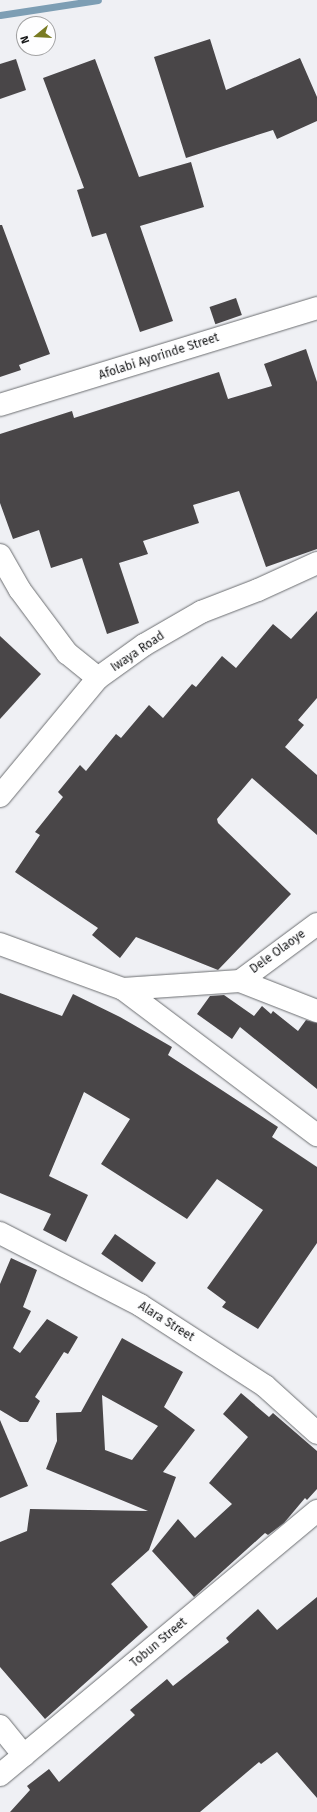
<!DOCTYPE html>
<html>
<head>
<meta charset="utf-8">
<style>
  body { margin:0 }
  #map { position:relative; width:317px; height:1812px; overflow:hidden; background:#eff0f4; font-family:"Fira Sans",sans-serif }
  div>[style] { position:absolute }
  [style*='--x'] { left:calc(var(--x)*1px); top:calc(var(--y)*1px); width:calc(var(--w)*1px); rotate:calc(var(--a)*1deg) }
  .stream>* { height:7px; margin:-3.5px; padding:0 3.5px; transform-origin:3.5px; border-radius:3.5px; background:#7d9eb4 }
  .building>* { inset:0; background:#494648; transform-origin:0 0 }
  .roads { filter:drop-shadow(0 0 1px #6c6e71) drop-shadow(0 0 1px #6c6e71) }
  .street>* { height:22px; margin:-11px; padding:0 11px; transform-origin:11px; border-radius:11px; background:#fff }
  .secondary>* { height:22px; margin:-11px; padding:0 11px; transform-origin:11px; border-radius:11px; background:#fff }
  span { translate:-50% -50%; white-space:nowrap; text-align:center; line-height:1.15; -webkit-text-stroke:4px #fefeff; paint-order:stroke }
  .street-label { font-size:12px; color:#171819 }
  .north { position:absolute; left:16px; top:16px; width:40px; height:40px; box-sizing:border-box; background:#fefeff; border:1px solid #a2a2a3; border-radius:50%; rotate:252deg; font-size:11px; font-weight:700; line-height:16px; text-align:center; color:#171819 }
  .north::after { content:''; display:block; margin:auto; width:14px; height:18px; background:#797b23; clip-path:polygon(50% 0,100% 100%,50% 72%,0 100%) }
</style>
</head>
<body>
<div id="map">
  <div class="stream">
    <i style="--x:0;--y:15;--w:99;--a:-8.7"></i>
  </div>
  <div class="building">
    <i style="clip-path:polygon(210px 39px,226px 90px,300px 58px,317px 97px,317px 121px,277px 139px,273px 130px,186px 158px,154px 57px)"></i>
    <i style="clip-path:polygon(16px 59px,26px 90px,0 99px,0 64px)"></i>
    <i style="clip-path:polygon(95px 59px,139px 177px,191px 162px,204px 207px,140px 226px,173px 321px,140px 332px,106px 233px,92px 237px,77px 190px,84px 188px,43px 78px)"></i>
    <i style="clip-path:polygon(0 225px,2px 225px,50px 354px,19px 365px,21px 370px,0 377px)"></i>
    <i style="left:236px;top:298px;width:18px;height:28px;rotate:71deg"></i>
    <i style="clip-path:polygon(306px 349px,317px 382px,317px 549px,266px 567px,239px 491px,193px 505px,199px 523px,143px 541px,148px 554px,119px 563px,139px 623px,107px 634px,82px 558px,51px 568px,39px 530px,13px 539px,0 503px,0 434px,72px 411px,74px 418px,219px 372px,228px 399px,272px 386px,264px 364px)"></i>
    <i style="clip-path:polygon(317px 611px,317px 698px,298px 720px,304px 725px,285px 747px,317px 775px,317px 835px,252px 778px,217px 819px,218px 823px,291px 894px,218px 970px,136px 937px,120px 958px,92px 935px,98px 928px,15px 872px,40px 835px,35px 832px,63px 797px,58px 792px,80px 765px,86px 771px,116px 734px,121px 738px,149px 705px,163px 718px,192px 684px,196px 687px,222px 656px,236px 668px,273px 624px,291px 639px)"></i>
    <i style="clip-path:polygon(0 636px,41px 674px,0 719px)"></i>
    <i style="clip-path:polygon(0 993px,62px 1016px,73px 994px,120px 1017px,172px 1047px,168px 1055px,278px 1127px,272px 1137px,317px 1167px,317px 1243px,258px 1329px,222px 1307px,226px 1302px,207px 1288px,263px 1210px,217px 1179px,187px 1219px,101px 1164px,130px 1119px,84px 1092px,49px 1176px,88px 1195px,66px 1242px,43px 1230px,51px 1214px,0 1193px)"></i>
    <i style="clip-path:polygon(224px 995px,254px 1016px,262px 1006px,271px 1014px,273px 1011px,298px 1031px,306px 1020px,317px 1023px,317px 1089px,240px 1027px,232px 1039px,197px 1014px,210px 996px)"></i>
    <i style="left:115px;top:1234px;width:50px;height:24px;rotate:35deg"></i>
    <i style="clip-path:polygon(11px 1258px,37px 1270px,23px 1307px,31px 1311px,13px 1348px,20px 1353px,47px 1319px,78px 1337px,68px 1354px,64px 1352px,35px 1397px,40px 1401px,28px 1422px,20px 1422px,0 1410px,0 1284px)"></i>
    <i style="clip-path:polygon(evenodd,122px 1338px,183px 1372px,164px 1407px,195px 1430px,163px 1472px,176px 1477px,149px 1550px,111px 1584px,148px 1627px,45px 1719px,0 1667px,0 1542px,27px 1531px,30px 1509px,148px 1511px,46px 1469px,57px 1441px,56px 1413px,81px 1412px,122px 1338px,102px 1395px,158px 1426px,132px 1460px,105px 1450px,102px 1395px)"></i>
    <i style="clip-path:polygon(241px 1393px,269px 1417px,273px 1413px,317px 1451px,317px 1489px,307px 1500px,305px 1498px,284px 1523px,268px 1535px,265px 1533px,194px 1597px,152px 1551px,178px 1519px,195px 1538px,232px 1504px,209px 1483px,248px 1437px,223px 1414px)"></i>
    <i style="clip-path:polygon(0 1420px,28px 1486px,0 1498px)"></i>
    <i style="clip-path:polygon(317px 1597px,317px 1798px,277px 1752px,261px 1764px,259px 1762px,200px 1812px,10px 1812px,30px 1790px,27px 1786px,49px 1769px,59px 1782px,135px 1715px,130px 1710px,167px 1679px,173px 1686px,229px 1642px,226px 1638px,258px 1609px,277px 1630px)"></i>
  </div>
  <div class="roads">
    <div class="street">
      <i style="--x:0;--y:405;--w:332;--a:-17"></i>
      <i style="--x:0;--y:555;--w:40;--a:60.3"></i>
      <i style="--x:20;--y:590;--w:79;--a:53.3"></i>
      <i style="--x:67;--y:653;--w:40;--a:39"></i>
      <i style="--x:0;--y:944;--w:131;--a:20.1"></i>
      <i style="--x:123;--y:989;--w:117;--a:-3.9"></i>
      <i style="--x:240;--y:981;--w:83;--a:21.3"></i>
      <i style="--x:240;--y:981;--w:96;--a:-36.5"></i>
      <i style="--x:123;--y:989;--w:243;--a:37"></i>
      <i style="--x:0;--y:1233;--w:157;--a:27.2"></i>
      <i style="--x:140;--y:1305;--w:149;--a:32.9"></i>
      <i style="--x:265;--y:1386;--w:70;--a:42.1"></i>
      <i style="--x:0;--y:1726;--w:38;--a:51"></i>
      <i style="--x:0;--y:1775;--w:413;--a:-39.8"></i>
    </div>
    <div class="secondary">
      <i style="--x:0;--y:796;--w:153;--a:-50.3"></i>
      <i style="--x:98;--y:678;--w:57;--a:-35.7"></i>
      <i style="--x:144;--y:645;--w:66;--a:-30.1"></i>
      <i style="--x:201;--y:612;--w:61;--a:-21.1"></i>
      <i style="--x:258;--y:590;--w:65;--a:-24.6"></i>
    </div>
  </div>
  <div class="street-label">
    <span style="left:159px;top:357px;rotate:-18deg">Afolabi Ayorinde Street</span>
    <span style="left:138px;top:652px;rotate:-34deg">Iwaya Road</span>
    <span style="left:278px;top:952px;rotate:-36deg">Dele Olaoye</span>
    <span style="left:166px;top:1322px;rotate:32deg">Alara Street</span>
    <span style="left:159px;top:1643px;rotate:-40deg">Tobun Street</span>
  </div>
  <div class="north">N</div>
</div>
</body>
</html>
